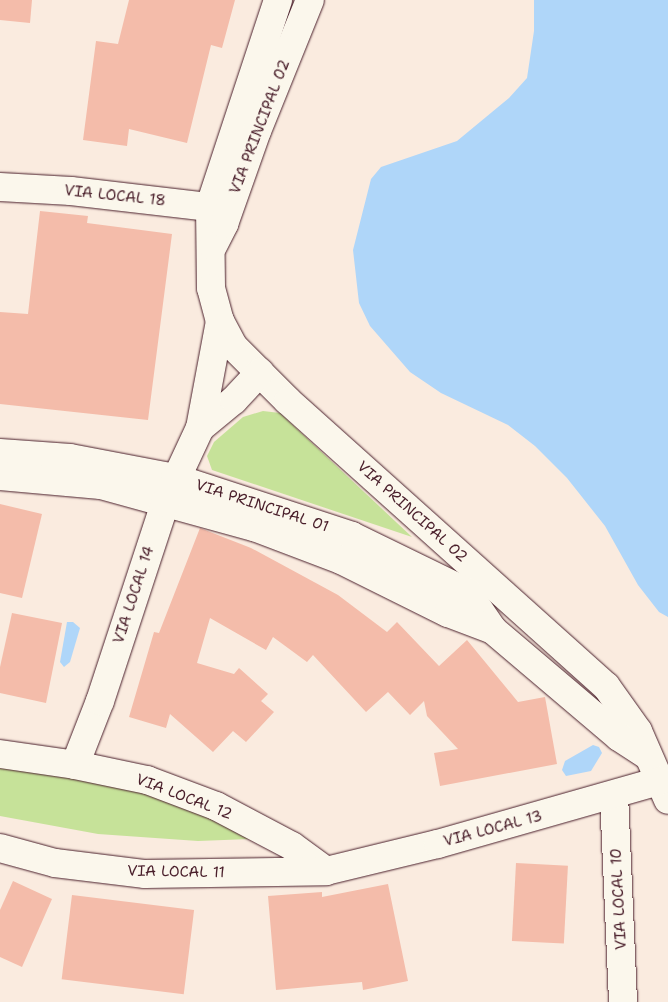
<!DOCTYPE html>
<html>
<head>
<meta charset="utf-8">
<style>
  body { margin:0 }
  #map { position:relative; width:668px; height:1002px; overflow:hidden; background:#faebdf; font-family:"Shantell Sans",sans-serif }
  div>[style] { position:absolute }
  [style*='--x'] { left:calc(var(--x)*1px); top:calc(var(--y)*1px); width:calc(var(--w)*1px); rotate:calc(var(--a)*1deg) }
  .green>* { inset:0; background:#c6e299 }
  .water>* { inset:0; background:#afd6f9 }
  .building>* { inset:0; background:#f4bcaa; transform-origin:0 0 }
  .roads { filter:drop-shadow(0 0 1px #4a1f2b) drop-shadow(0 0 1px #4a1f2b) }
  .minor>* { height:28px; margin:-14px; padding:0 14px; transform-origin:14px; border-radius:14px; background:#fbf7ec }
  span { translate:-50% -50%; white-space:nowrap; text-align:center; line-height:1.15; -webkit-text-stroke:4.5px #fbf7ec; paint-order:stroke }
  .street-label { font-size:15px; color:#4a1f2b }
</style>
</head>
<body>
<div id="map">
  <div class="green">
    <i style="clip-path:polygon(263px 411px,280px 413px,412px 537px,212px 470px,207px 456px,214px 442px,243px 417px)"></i>
    <i style="clip-path:polygon(0 763px,67px 773px,150px 795px,210px 817px,250px 839px,198px 841px,98px 834px,0 816px)"></i>
  </div>
  <div class="water">
    <i style="clip-path:polygon(534px 0,668px 0,668px 617px,659px 612px,638px 585px,605px 526px,567px 478px,535px 446px,508px 425px,441px 393px,410px 372px,370px 326px,359px 303px,353px 250px,371px 179px,381px 167px,457px 141px,509px 98px,527px 78px,534px 31px)"></i>
    <i style="clip-path:polygon(67px 622px,73px 622px,80px 628px,70px 662px,64px 667px,60px 662px)"></i>
    <i style="clip-path:polygon(593px 745px,599px 747px,602px 753px,591px 771px,566px 776px,562px 770px,565px 761px)"></i>
  </div>
  <div class="building">
    <i style="clip-path:polygon(0 0,32px 0,30px 23px,0 20px)"></i>
    <i style="clip-path:polygon(129px 0,235px 0,222px 48px,211px 45px,187px 143px,129px 129px,127px 146px,83px 140px,96px 41px,118px 44px)"></i>
    <i style="clip-path:polygon(40px 211px,88px 216px,87px 223px,172px 234px,148px 420px,0 404px,0 312px,28px 314px)"></i>
    <i style="clip-path:polygon(0 504px,42px 514px,22px 598px,0 593px)"></i>
    <i style="clip-path:polygon(200px 528px,251px 548px,338px 595px,387px 632px,397px 622px,439px 666px,467px 640px,518px 702px,545px 697px,557px 764px,440px 786px,434px 753px,458px 749px,427px 716px,424px 701px,410px 715px,388px 692px,366px 712px,313px 655px,307px 662px,273px 637px,266px 650px,210px 618px,197px 663px,234px 674px,239px 668px,268px 694px,261px 701px,274px 712px,246px 742px,233px 731px,213px 752px,170px 714px,166px 728px,129px 717px,154px 632px,159px 633px)"></i>
    <i style="clip-path:polygon(12px 613px,62px 623px,46px 703px,0 693px,0 667px)"></i>
    <i style="left:516px;top:863px;width:52px;height:78px;rotate:3deg"></i>
    <i style="clip-path:polygon(13px 881px,52px 899px,22px 967px,0 957px,0 910px)"></i>
    <i style="clip-path:polygon(388px 884px,408px 981px,363px 990px,362px 982px,276px 990px,268px 896px,322px 892px,322px 897px)"></i>
    <i style="left:72px;top:895px;width:123px;height:85px;rotate:7deg"></i>
  </div>
  <div class="roads">
    <div class="minor">
      <i style="--x:278;--y:0;--w:217;--a:108.3"></i>
      <i style="--x:210;--y:206;--w:82;--a:89.3"></i>
      <i style="--x:211;--y:288;--w:34;--a:75"></i>
      <i style="--x:220;--y:321;--w:30;--a:62"></i>
      <i style="--x:234;--y:347;--w:76;--a:45"></i>
      <i style="--x:288;--y:401;--w:427;--a:41.9"></i>
      <i style="--x:606;--y:686;--w:55;--a:54.6"></i>
      <i style="--x:638;--y:731;--w:75;--a:66.5"></i>
      <i style="--x:0;--y:187;--w:71;--a:3.2"></i>
      <i style="--x:71;--y:191;--w:157;--a:6.6"></i>
      <i style="--x:213;--y:246;--w:25;--a:-63"></i>
      <i style="--x:224;--y:224;--w:99;--a:-70.5"></i>
      <i style="--x:257;--y:131;--w:141;--a:-68"></i>
      <i style="--x:200;--y:428;--w:44;--a:-39.5"></i>
      <i style="--x:234;--y:400;--w:38;--a:-47"></i>
      <i style="--x:0;--y:453;--w:70;--a:4.1"></i>
      <i style="--x:70;--y:458;--w:107;--a:10.8"></i>
      <i style="--x:175;--y:478;--w:186;--a:18.1"></i>
      <i style="--x:352;--y:536;--w:128;--a:26"></i>
      <i style="--x:467;--y:592;--w:46;--a:55.6"></i>
      <i style="--x:493;--y:630;--w:165;--a:40.3"></i>
      <i style="--x:619;--y:737;--w:33;--a:33"></i>
      <i style="--x:0;--y:476;--w:101;--a:5.1"></i>
      <i style="--x:101;--y:485;--w:159;--a:15.4"></i>
      <i style="--x:254;--y:527;--w:93;--a:20.8"></i>
      <i style="--x:341;--y:560;--w:119;--a:26.4"></i>
      <i style="--x:448;--y:613;--w:48;--a:20.7"></i>
      <i style="--x:0;--y:754;--w:76;--a:8.3"></i>
      <i style="--x:75;--y:765;--w:74;--a:11.8"></i>
      <i style="--x:147;--y:780;--w:74;--a:20.6"></i>
      <i style="--x:216;--y:806;--w:86;--a:27.8"></i>
      <i style="--x:292;--y:846;--w:42;--a:36.3"></i>
      <i style="--x:75;--y:765;--w:69;--a:-68.7"></i>
      <i style="--x:100;--y:701;--w:208;--a:-71.8"></i>
      <i style="--x:165;--y:503;--w:83;--a:-65"></i>
      <i style="--x:200;--y:428;--w:109;--a:-79.4"></i>
      <i style="--x:614;--y:795;--w:207;--a:87.5"></i>
      <i style="--x:0;--y:848;--w:57;--a:15.3"></i>
      <i style="--x:55;--y:863;--w:91;--a:7"></i>
      <i style="--x:145;--y:874;--w:181;--a:-0.9"></i>
      <i style="--x:326;--y:871;--w:115;--a:-13.6"></i>
      <i style="--x:438;--y:844;--w:230;--a:-15.9"></i>
    </div>
  </div>
  <div class="street-label">
    <span style="left:260px;top:127px;rotate:-69deg">VIA PRINCIPAL 02</span>
    <span style="left:115px;top:196px;rotate:6deg">VIA LOCAL 18</span>
    <span style="left:262px;top:506px;rotate:18deg">VIA PRINCIPAL 01</span>
    <span style="left:412px;top:512px;rotate:42deg">VIA PRINCIPAL 02</span>
    <span style="left:134px;top:595px;rotate:-72deg">VIA LOCAL 14</span>
    <span style="left:184px;top:797px;rotate:21deg">VIA LOCAL 12</span>
    <span style="left:493px;top:829px;rotate:-15deg">VIA LOCAL 13</span>
    <span style="left:176px;top:872px;rotate:1deg">VIA LOCAL 11</span>
    <span style="left:619px;top:899px;rotate:-93deg">VIA LOCAL 10</span>
  </div>
</div>
</body>
</html>
